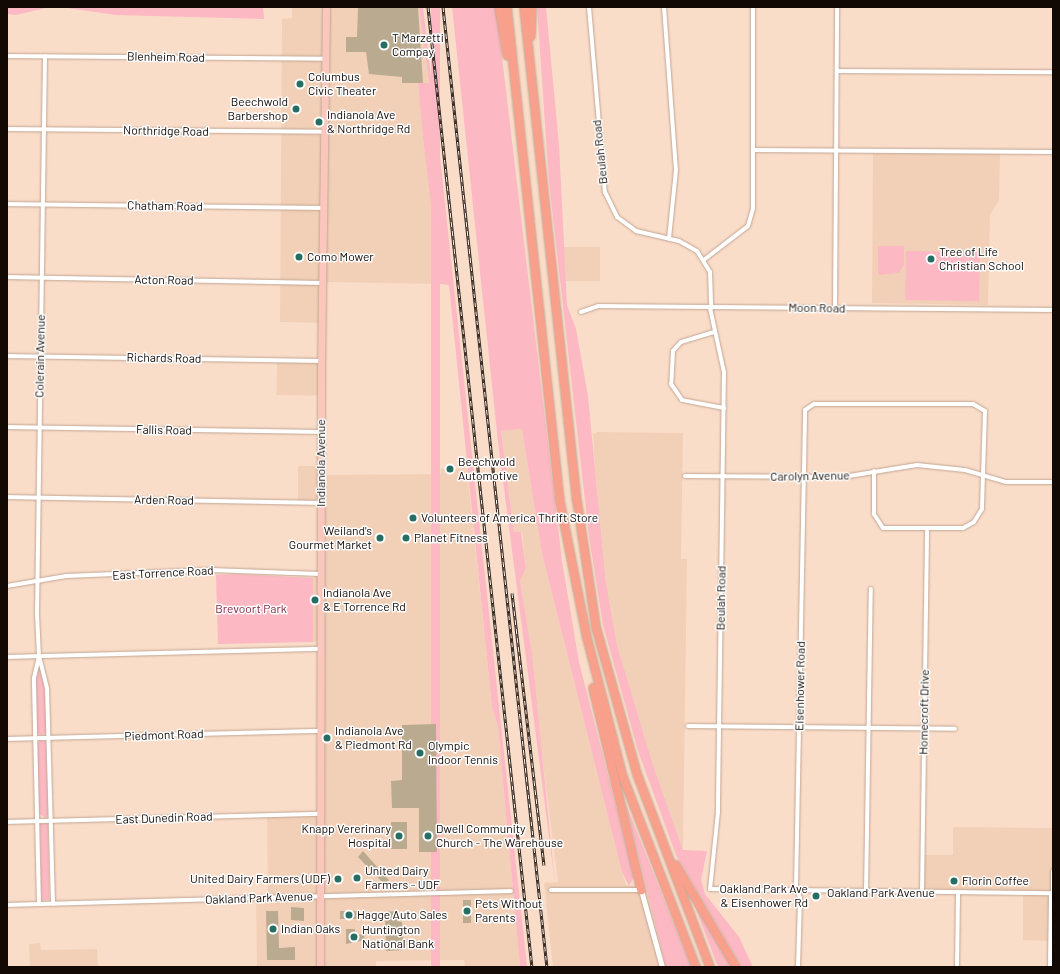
<!DOCTYPE html>
<html>
<head>
<meta charset="utf-8">
<style>
  body { margin:0 }
  #map { position:relative; width:1060px; height:974px; overflow:hidden; background:#faddc9; font-family:Barlow,sans-serif }
  div>[style] { position:absolute }
  [style*='--x'] { left:calc(var(--x)*1px); top:calc(var(--y)*1px); width:calc(var(--w)*1px); rotate:calc(var(--a)*1deg) }
  .built>* { inset:0; background:#f2d0b7; transform-origin:0 0 }
  .green>* { inset:0; background:#fcb8c3; transform-origin:0 0 }
  .building>* { inset:0; background:#baab90; transform-origin:0 0 }
  .roads { filter:drop-shadow(0 0 1px #c1a693) drop-shadow(0 0 1px #c1a693) }
  .minor>* { height:4px; margin:-2px; padding:0 2px; transform-origin:2px; border-radius:2px; background:#fff }
  .tertiary>* { height:5px; margin:-2.5px; padding:0 2.5px; transform-origin:2.5px; border-radius:2.5px; background:#fff }
  .primary>* { height:7px; margin:-3.5px; padding:0 3.5px; transform-origin:3.5px; border-radius:3.5px; background:#fbc6bb }
  .motorway>* { height:8px; margin:-4px; padding:0 4px; transform-origin:4px; border-radius:4px; background:#f9a08d }
  .rail>* { height:3px; margin-top:-1.5px; transform-origin:0; background:repeating-linear-gradient(90deg,#fff 0 4.5px,#32261f 0 9px); box-sizing:border-box; border-block:1px solid #32261f }
  .dots>* { width:11px; height:11px; translate:-50% -50%; box-sizing:border-box; border:2px solid #fff; border-radius:50% }
  span { translate:-50% -50%; white-space:nowrap; text-align:center; line-height:1.15; -webkit-text-stroke:3px #fff; paint-order:stroke }
  .poi-label { font-size:12px; color:#120904 }
  .left { translate:0 -50%; text-align:left }
  .right { translate:-100% -50%; text-align:right }
  .street-label { font-size:12px; color:#120904 }
  .park-label { font-size:12px; color:#802840 }
  .frame { position:absolute; inset:0; border:8px solid #120904; pointer-events:none }
</style>
</head>
<body>
<div id="map">
  <div class="built">
    <i style="clip-path:polygon(292px 7px,419px 7px,429px 84px,418px 84px,440px 284px,327px 282px,326px 323px,280px 322px,282px 19px,292px 18px)"></i>
    <i style="clip-path:polygon(873px 153px,1000px 154px,999px 200px,990px 215px,988px 305px,872px 303px)"></i>
    <i style="left:564px;top:247px;width:36px;height:34px"></i>
    <i style="left:277px;top:360px;width:49px;height:35px;rotate:1deg"></i>
    <i style="clip-path:polygon(522px 429px,542px 554px,622px 872px,626px 885px,645px 888px,649px 893px,666px 967px,553px 967px,544px 883px,558px 882px,520px 581px,526px 568px,522px 532px,514px 532px,501px 431px)"></i>
    <i style="clip-path:polygon(598px 432px,683px 433px,681px 559px,687px 559px,683px 850px,653px 765px,617px 645px,606px 583px,595px 467px,593px 434px)"></i>
    <i style="left:298px;top:466px;width:22px;height:35px"></i>
    <i style="clip-path:polygon(467px 468px,492px 707px,498px 727px,520px 967px,465px 967px,464px 960px,376px 961px,376px 967px,257px 967px,256px 898px,268px 897px,267px 815px,321px 813px,321px 641px,313px 642px,313px 578px,321px 558px,321px 475px,441px 474px,440px 469px)"></i>
    <i style="clip-path:polygon(953px 827px,1053px 828px,1053px 961px,1049px 961px,1049px 941px,1023px 940px,1023px 894px,922px 892px,923px 855px,953px 855px)"></i>
    <i style="clip-path:polygon(40px 943px,41px 950px,97px 949px,98px 967px,30px 967px,29px 944px)"></i>
  </div>
  <div class="green">
    <i style="clip-path:polygon(7px 7px,50px 7px,16px 15px,7px 14px)"></i>
    <i style="clip-path:polygon(60px 7px,263px 7px,264px 19px,116px 15px)"></i>
    <i style="clip-path:polygon(419px 7px,423px 7px,437px 129px,527px 967px,520px 967px,498px 727px,492px 707px,449px 285px,440px 284px,423px 136px,418px 83px,429px 83px)"></i>
    <i style="left:431px;top:7px;width:9px;height:966px"></i>
    <i style="clip-path:polygon(452px 7px,496px 7px,562px 561px,579px 662px,634px 877px,629px 886px,622px 872px,542px 554px,522px 429px,501px 431px,514px 532px,521px 532px,526px 568px,520px 581px,532px 654px,555px 883px,498px 442px)"></i>
    <i style="clip-path:polygon(537px 7px,546px 7px,559px 145px,567px 305px,576px 329px,588px 396px,606px 583px,617px 645px,653px 765px,683px 850px,707px 851px,701px 880px,705px 894px,739px 937px,753px 967px,742px 967px,676px 855px,638px 751px,603px 625px,589px 536px,549px 182px)"></i>
    <i style="clip-path:polygon(878px 246px,904px 246px,904px 265px,899px 273px,878px 275px)"></i>
    <i style="left:906px;top:251px;width:74px;height:49px;rotate:1deg"></i>
    <i style="clip-path:polygon(237px 574px,313px 578px,313px 642px,218px 644px,216px 575px)"></i>
    <i style="clip-path:polygon(40px 665px,46px 696px,47px 732px,42px 735px,36px 733px,35px 678px)"></i>
    <i style="clip-path:polygon(42px 740px,47px 743px,49px 813px,46px 818px,39px 814px,37px 743px)"></i>
    <i style="clip-path:polygon(625px 802px,691px 967px,666px 967px)"></i>
    <i style="left:48px;top:823px;width:77px;height:8px;rotate:89deg"></i>
    <i style="clip-path:polygon(692px 899px,734px 967px,718px 967px)"></i>
  </div>
  <div class="building">
    <i style="clip-path:polygon(358px 7px,418px 7px,423px 83px,402px 83px,402px 77px,369px 74px,366px 52px,346px 52px,346px 37px,357px 37px)"></i>
    <i style="clip-path:polygon(436px 724px,437px 852px,419px 852px,419px 808px,392px 808px,391px 781px,402px 780px,402px 725px)"></i>
    <i style="left:391px;top:822px;width:16px;height:27px"></i>
    <i style="clip-path:polygon(363px 851px,389px 880px,384px 884px,358px 857px)"></i>
    <i style="left:463px;top:900px;width:8px;height:23px"></i>
    <i style="clip-path:polygon(291px 907px,304px 908px,304px 921px,291px 920px)"></i>
    <i style="clip-path:polygon(266px 911px,278px 911px,279px 948px,295px 947px,295px 960px,267px 960px)"></i>
    <i style="left:340px;top:911px;width:17px;height:8px"></i>
    <i style="clip-path:polygon(397px 911px,397px 921px,402px 922px,404px 950px,386px 951px,385px 912px)"></i>
    <i style="clip-path:polygon(346px 929px,355px 929px,355px 934px,364px 935px,365px 940px,346px 944px)"></i>
  </div>
  <div class="roads">
    <div class="minor">
      <i style="--x:589;--y:7;--w:186;--a:85.1"></i>
      <i style="--x:605;--y:192;--w:28;--a:64"></i>
      <i style="--x:617;--y:217;--w:24;--a:36"></i>
      <i style="--x:636;--y:231;--w:44;--a:13.1"></i>
      <i style="--x:679;--y:241;--w:21;--a:29"></i>
      <i style="--x:697;--y:251;--w:25;--a:58"></i>
      <i style="--x:710;--y:272;--w:36;--a:88"></i>
      <i style="--x:664;--y:7;--w:163;--a:85.8"></i>
      <i style="--x:676;--y:170;--w:69;--a:95.8"></i>
      <i style="--x:7;--y:56;--w:319;--a:0.5"></i>
      <i style="--x:45;--y:56;--w:558;--a:90.82"></i>
      <i style="--x:37;--y:614;--w:42;--a:87.3"></i>
      <i style="--x:39;--y:656;--w:33;--a:76"></i>
      <i style="--x:47;--y:688;--w:216;--a:88.4"></i>
      <i style="--x:837;--y:71;--w:216;--a:0.3"></i>
      <i style="--x:7;--y:129;--w:317;--a:0.5"></i>
      <i style="--x:753;--y:150;--w:300;--a:0.4"></i>
      <i style="--x:7;--y:204;--w:316;--a:0.7"></i>
      <i style="--x:705;--y:259;--w:54;--a:-37.5"></i>
      <i style="--x:748;--y:226;--w:19;--a:-74"></i>
      <i style="--x:753;--y:208;--w:201;--a:-90"></i>
      <i style="--x:7;--y:277;--w:315;--a:1.1"></i>
      <i style="--x:710;--y:308;--w:66;--a:77.7"></i>
      <i style="--x:724;--y:372;--w:440;--a:90.8"></i>
      <i style="--x:718;--y:812;--w:77;--a:95.9"></i>
      <i style="--x:710;--y:889;--w:341;--a:0.7"></i>
      <i style="--x:1051;--y:893;--w:74;--a:90.8"></i>
      <i style="--x:835;--y:309;--w:302;--a:-89.6"></i>
      <i style="--x:581;--y:312;--w:18;--a:-19"></i>
      <i style="--x:598;--y:306;--w:455;--a:0.5"></i>
      <i style="--x:714;--y:332;--w:34;--a:163"></i>
      <i style="--x:681;--y:342;--w:12;--a:132"></i>
      <i style="--x:673;--y:351;--w:33;--a:93"></i>
      <i style="--x:671;--y:384;--w:19;--a:55"></i>
      <i style="--x:682;--y:400;--w:43;--a:10.8"></i>
      <i style="--x:7;--y:356;--w:314;--a:0.9"></i>
      <i style="--x:7;--y:427;--w:314;--a:0.9"></i>
      <i style="--x:685;--y:476;--w:158;--a:0.4"></i>
      <i style="--x:843;--y:477;--w:75;--a:-9.2"></i>
      <i style="--x:917;--y:465;--w:48;--a:5.9"></i>
      <i style="--x:965;--y:470;--w:43;--a:16.3"></i>
      <i style="--x:1006;--y:482;--w:47;--a:0"></i>
      <i style="--x:7;--y:497;--w:314;--a:1.1"></i>
      <i style="--x:7;--y:586;--w:60;--a:-9.6"></i>
      <i style="--x:66;--y:576;--w:145;--a:-2.4"></i>
      <i style="--x:211;--y:570;--w:109;--a:2.1"></i>
      <i style="--x:7;--y:657;--w:313;--a:-1.5"></i>
      <i style="--x:688;--y:726;--w:267;--a:0.6"></i>
      <i style="--x:7;--y:739;--w:314;--a:-1.5"></i>
      <i style="--x:7;--y:822;--w:313;--a:-1.5"></i>
      <i style="--x:551;--y:890;--w:90;--a:0"></i>
      <i style="--x:866;--y:893;--w:304;--a:-89.1"></i>
      <i style="--x:922;--y:893;--w:362;--a:-89.2"></i>
      <i style="--x:39;--y:904;--w:226;--a:-91.3"></i>
      <i style="--x:34;--y:678;--w:22;--a:-77"></i>
      <i style="--x:7;--y:905;--w:504;--a:-1.59"></i>
      <i style="--x:798;--y:967;--w:69;--a:-88.3"></i>
      <i style="--x:800;--y:898;--w:13;--a:-108"></i>
      <i style="--x:796;--y:886;--w:476;--a:-88.9"></i>
      <i style="--x:805;--y:410;--w:11;--a:-34"></i>
      <i style="--x:814;--y:404;--w:159;--a:0"></i>
      <i style="--x:973;--y:404;--w:14;--a:30"></i>
      <i style="--x:985;--y:411;--w:98;--a:91.8"></i>
      <i style="--x:982;--y:509;--w:15;--a:122"></i>
      <i style="--x:974;--y:522;--w:13;--a:151"></i>
      <i style="--x:963;--y:528;--w:80;--a:180"></i>
      <i style="--x:883;--y:528;--w:17;--a:-123"></i>
      <i style="--x:874;--y:514;--w:43;--a:-90"></i>
      <i style="--x:957;--y:967;--w:74;--a:-89.2"></i>
    </div>
    <div class="tertiary">
      <i style="--x:1053;--y:871;--w:22;--a:90"></i>
      <i style="--x:641;--y:890;--w:80;--a:74.7"></i>
    </div>
    <div class="primary">
      <i style="--x:320;--y:967;--w:598;--a:-89.9"></i>
      <i style="--x:321;--y:369;--w:362;--a:-89.2"></i>
    </div>
    <div class="motorway">
      <i style="--x:499;--y:7;--w:49;--a:80.5"></i>
      <i style="--x:507;--y:7;--w:498;--a:83.9"></i>
      <i style="--x:560;--y:502;--w:139;--a:78.8"></i>
      <i style="--x:587;--y:638;--w:144;--a:75.5"></i>
      <i style="--x:623;--y:777;--w:204;--a:69"></i>
      <i style="--x:524;--y:7;--w:497;--a:83.9"></i>
      <i style="--x:577;--y:501;--w:127;--a:81.4"></i>
      <i style="--x:596;--y:627;--w:153;--a:74.4"></i>
      <i style="--x:637;--y:774;--w:206;--a:69.3"></i>
      <i style="--x:531;--y:36;--w:29;--a:-88"></i>
      <i style="--x:593;--y:688;--w:208;--a:76.6"></i>
      <i style="--x:676;--y:865;--w:118;--a:59.5"></i>
    </div>
  </div>
  <div class="rail">
    <i style="--x:428;--y:7;--w:966;--a:83.82"></i>
    <i style="--x:443;--y:7;--w:966;--a:83.82"></i>
    <i style="--x:512;--y:593;--w:274;--a:83.3"></i>
  </div>
  <div class="dots">
    <i style="left:384px;top:45px;background:#266d62"></i>
    <i style="left:300px;top:84px;background:#266d62"></i>
    <i style="left:296px;top:109px;background:#266d62"></i>
    <i style="left:319px;top:122px;background:#266d62"></i>
    <i style="left:299px;top:257px;background:#266d62"></i>
    <i style="left:931px;top:259px;background:#266d62"></i>
    <i style="left:450px;top:469px;background:#266d62"></i>
    <i style="left:413px;top:518px;background:#266d62"></i>
    <i style="left:380px;top:538px;background:#266d62"></i>
    <i style="left:406px;top:538px;background:#266d62"></i>
    <i style="left:315px;top:600px;background:#266d62"></i>
    <i style="left:327px;top:738px;background:#266d62"></i>
    <i style="left:420px;top:753px;background:#266d62"></i>
    <i style="left:399px;top:836px;background:#266d62"></i>
    <i style="left:428px;top:836px;background:#266d62"></i>
    <i style="left:357px;top:878px;background:#266d62"></i>
    <i style="left:338px;top:879px;background:#266d62"></i>
    <i style="left:954px;top:881px;background:#266d62"></i>
    <i style="left:816px;top:896px;background:#266d62"></i>
    <i style="left:467px;top:911px;background:#266d62"></i>
    <i style="left:349px;top:915px;background:#266d62"></i>
    <i style="left:273px;top:929px;background:#266d62"></i>
    <i style="left:354px;top:937px;background:#266d62"></i>
  </div>
  <div class="poi-label">
    <span class="left" style="left:392px;top:45px">T Marzetti<br>Compay</span>
    <span class="left" style="left:308px;top:84px">Columbus<br>Civic Theater</span>
    <span class="right" style="left:288px;top:109px">Beechwold<br>Barbershop</span>
    <span class="left" style="left:327px;top:122px">Indianola Ave<br>&amp; Northridge Rd</span>
    <span class="left" style="left:939px;top:259px">Tree of Life<br>Christian School</span>
    <span class="left" style="left:307px;top:257px">Como Mower</span>
    <span class="left" style="left:458px;top:469px">Beechwold<br>Automotive</span>
    <span class="left" style="left:421px;top:518px">Volunteers of America Thrift Store</span>
    <span class="right" style="left:372px;top:538px">Weiland's<br>Gourmet Market</span>
    <span class="left" style="left:414px;top:538px">Planet Fitness</span>
    <span class="left" style="left:323px;top:600px">Indianola Ave<br>&amp; E Torrence Rd</span>
    <span class="left" style="left:335px;top:738px">Indianola Ave<br>&amp; Piedmont Rd</span>
    <span class="left" style="left:428px;top:753px">Olympic<br>Indoor Tennis</span>
    <span class="right" style="left:391px;top:836px">Knapp Vererinary<br>Hospital</span>
    <span class="left" style="left:436px;top:836px">Dwell Community<br>Church - The Warehouse</span>
    <span class="left" style="left:365px;top:878px">United Dairy<br>Farmers - UDF</span>
    <span class="right" style="left:330px;top:879px">United Dairy Farmers (UDF)</span>
    <span class="left" style="left:962px;top:881px">Florin Coffee</span>
    <span class="right" style="left:808px;top:896px">Oakland Park Ave<br>&amp; Eisenhower Rd</span>
    <span class="left" style="left:475px;top:911px">Pets Without<br>Parents</span>
    <span class="left" style="left:357px;top:915px">Hagge Auto Sales</span>
    <span class="left" style="left:281px;top:929px">Indian Oaks</span>
    <span class="left" style="left:362px;top:937px">Huntington<br>National Bank</span>
  </div>
  <div class="street-label">
    <span style="left:166px;top:57px;rotate:1deg">Blenheim Road</span>
    <span style="left:166px;top:131px;rotate:1deg">Northridge Road</span>
    <span style="left:600px;top:152px;rotate:-96deg">Beulah Road</span>
    <span style="left:165px;top:206px;rotate:1deg">Chatham Road</span>
    <span style="left:164px;top:280px;rotate:1deg">Acton Road</span>
    <span style="left:817px;top:308px;rotate:1deg">Moon Road</span>
    <span style="left:40px;top:356px;rotate:-89deg">Colerain Avenue</span>
    <span style="left:164px;top:358px;rotate:1deg">Richards Road</span>
    <span style="left:164px;top:430px;rotate:1deg">Fallis Road</span>
    <span style="left:321px;top:463px;rotate:-90deg">Indianola Avenue</span>
    <span style="left:810px;top:476px;rotate:-1deg">Carolyn Avenue</span>
    <span style="left:164px;top:500px;rotate:1deg">Arden Road</span>
    <span style="left:163px;top:573px;rotate:-3deg">East Torrence Road</span>
    <span style="left:721px;top:598px;rotate:-89deg">Beulah Road</span>
    <span style="left:800px;top:686px;rotate:-89deg">Eisenhower Road</span>
    <span style="left:924px;top:712px;rotate:-89deg">Homecroft Drive</span>
    <span style="left:164px;top:735px;rotate:-2deg">Piedmont Road</span>
    <span style="left:164px;top:818px;rotate:-2deg">East Dunedin Road</span>
    <span style="left:881px;top:893px">Oakland Park Avenue</span>
    <span style="left:259px;top:898px;rotate:-2deg">Oakland Park Avenue</span>
  </div>
  <div class="park-label">
    <span style="left:251px;top:609px">Brevoort Park</span>
  </div>
  <div class="frame"></div>
</div>
</body>
</html>
